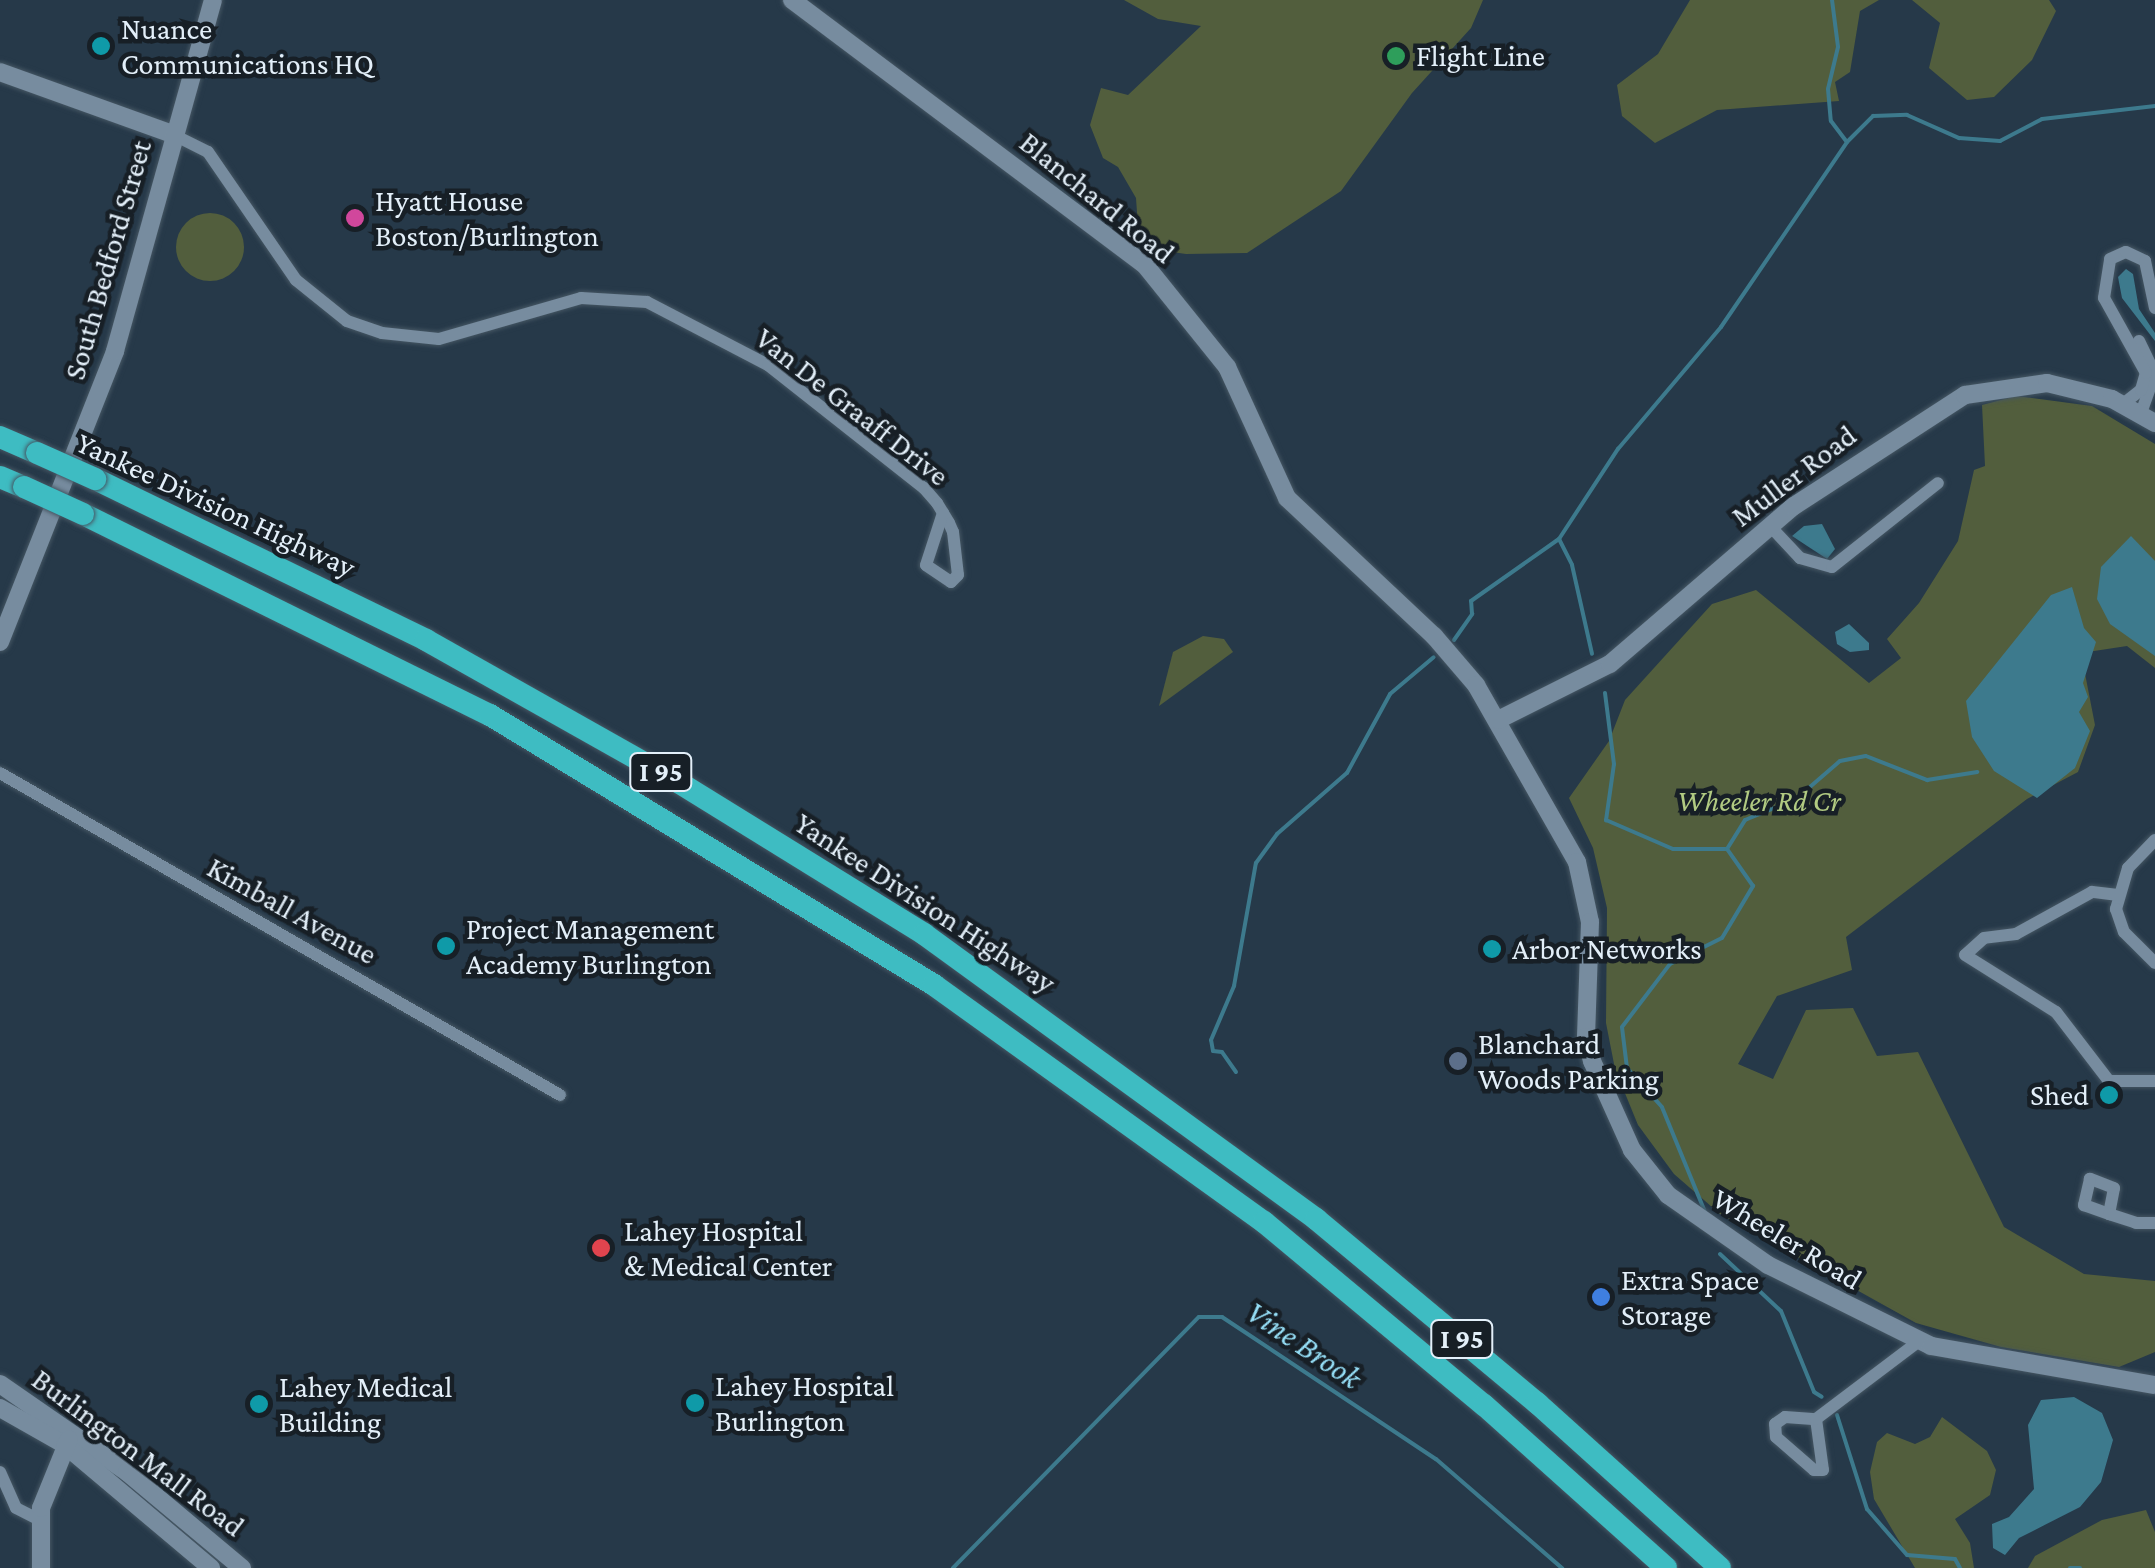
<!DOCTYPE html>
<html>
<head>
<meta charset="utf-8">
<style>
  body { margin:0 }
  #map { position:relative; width:2155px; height:1568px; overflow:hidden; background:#263949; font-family:"Crimson Pro",serif }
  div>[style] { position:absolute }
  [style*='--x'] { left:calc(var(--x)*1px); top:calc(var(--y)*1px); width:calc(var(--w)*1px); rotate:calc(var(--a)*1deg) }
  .green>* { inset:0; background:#525e3d }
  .round { border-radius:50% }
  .water>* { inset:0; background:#3d7a8d }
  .stream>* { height:4px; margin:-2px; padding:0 2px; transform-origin:2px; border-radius:2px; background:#3d7a8d }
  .roads { filter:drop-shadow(0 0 2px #455663) drop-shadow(0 0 2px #455663) }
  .street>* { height:12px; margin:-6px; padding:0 6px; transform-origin:6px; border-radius:6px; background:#778c9f }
  .secondary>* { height:18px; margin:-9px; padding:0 9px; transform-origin:9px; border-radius:9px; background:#778c9f }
  .highway>* { height:22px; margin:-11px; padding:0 11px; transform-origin:11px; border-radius:11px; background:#3ebcc2 }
  .bridges { filter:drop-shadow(0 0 2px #455663) drop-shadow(0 0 2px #455663) }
  .highway-bridge>* { height:22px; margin:-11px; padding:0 11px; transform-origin:11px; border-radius:11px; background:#3ebcc2 }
  .dots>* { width:28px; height:28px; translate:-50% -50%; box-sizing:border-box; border:5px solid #171f26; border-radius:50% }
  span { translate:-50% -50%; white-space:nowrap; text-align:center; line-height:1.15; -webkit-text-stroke:9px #171f26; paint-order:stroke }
  .shield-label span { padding:2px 8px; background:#171f26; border:2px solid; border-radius:8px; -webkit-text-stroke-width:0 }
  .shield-label { font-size:28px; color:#e3eff9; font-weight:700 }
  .poi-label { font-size:30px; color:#e3eff9 }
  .left { translate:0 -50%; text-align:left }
  .right { translate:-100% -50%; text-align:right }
  .street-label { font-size:30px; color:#e3eff9 }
  .park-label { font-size:30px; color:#b1ca82; font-style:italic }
  .water-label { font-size:32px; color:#95def6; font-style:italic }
</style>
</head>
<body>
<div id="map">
  <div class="green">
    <i style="clip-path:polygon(1124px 0,1483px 0,1471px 28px,1412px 93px,1341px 191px,1247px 253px,1186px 254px,1172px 252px,1138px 227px,1136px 198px,1118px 167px,1103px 158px,1090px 125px,1101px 88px,1128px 95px,1201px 26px,1158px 19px)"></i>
    <i style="clip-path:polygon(1690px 0,1879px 0,1860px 11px,1850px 72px,1835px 82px,1839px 101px,1717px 110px,1655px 143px,1622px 116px,1617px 85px,1658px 54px)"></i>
    <i style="clip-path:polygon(1912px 0,2049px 0,2056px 11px,2032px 60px,1994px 97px,1967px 100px,1929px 68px,1940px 23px)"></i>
    <i class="round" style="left:176px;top:213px;width:68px;height:68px"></i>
    <i style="clip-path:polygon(2016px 396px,2092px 406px,2155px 444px,2155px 668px,2127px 646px,2081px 653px,2095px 725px,2078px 772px,2027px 799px,1846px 937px,1852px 970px,1777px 996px,1738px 1064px,1773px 1079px,1806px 1010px,1853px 1008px,1877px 1056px,1918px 1052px,2004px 1227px,2084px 1274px,2155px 1281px,2155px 1352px,2119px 1367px,2001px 1347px,1916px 1323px,1720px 1214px,1674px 1174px,1638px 1125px,1615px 1069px,1606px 1023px,1607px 908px,1593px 848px,1569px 798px,1609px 741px,1625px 700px,1712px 604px,1756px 590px,1869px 683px,1901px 658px,1887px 639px,1919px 603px,1958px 541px,1974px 470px,1985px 466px,1982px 405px)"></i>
    <i style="clip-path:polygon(1203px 636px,1224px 639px,1233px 652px,1159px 706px,1173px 652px)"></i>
    <i style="clip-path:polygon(1942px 1417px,1987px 1451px,1996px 1470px,1990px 1495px,1955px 1519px,1970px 1543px,1974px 1568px,1915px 1568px,1874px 1499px,1870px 1472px,1877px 1442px,1887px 1433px,1915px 1444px,1930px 1437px)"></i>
    <i style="clip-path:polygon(2146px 1510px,2155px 1532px,2155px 1568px,2028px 1568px,2035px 1556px,2102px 1520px)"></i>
  </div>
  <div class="water">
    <i style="clip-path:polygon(2126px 269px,2133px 274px,2139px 309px,2155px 333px,2155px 341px,2122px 298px,2118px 277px)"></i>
    <i style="clip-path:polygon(1822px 524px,1835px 549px,1827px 559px,1792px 536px,1804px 526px)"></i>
    <i style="clip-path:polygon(2131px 536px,2155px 561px,2155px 656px,2110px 624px,2097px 599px,2101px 567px)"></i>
    <i style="clip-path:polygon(2072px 587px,2084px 628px,2096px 642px,2083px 683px,2088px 697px,2079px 712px,2090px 731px,2075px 768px,2037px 798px,1994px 771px,1972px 737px,1966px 701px,2051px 595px)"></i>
    <i style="clip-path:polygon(1849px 624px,1869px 643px,1869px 650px,1850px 652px,1837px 644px,1835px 632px)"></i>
    <i style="clip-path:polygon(2074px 1397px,2102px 1413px,2113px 1440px,2101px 1482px,2080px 1507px,2019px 1538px,2005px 1555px,1993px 1548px,1992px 1524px,2009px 1517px,2034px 1489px,2028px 1425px,2041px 1400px)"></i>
  </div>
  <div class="stream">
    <i style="--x:1832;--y:0;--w:47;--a:82.7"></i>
    <i style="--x:1838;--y:47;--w:43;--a:103.4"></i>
    <i style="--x:1828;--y:89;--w:32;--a:85"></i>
    <i style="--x:1831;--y:121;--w:26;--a:53"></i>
    <i style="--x:1559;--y:539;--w:29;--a:63"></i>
    <i style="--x:1572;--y:565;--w:91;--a:77.3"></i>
    <i style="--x:1454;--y:640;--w:32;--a:-55"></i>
    <i style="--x:1472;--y:614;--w:13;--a:-94"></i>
    <i style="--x:1471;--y:601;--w:108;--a:-35.2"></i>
    <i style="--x:1559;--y:539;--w:108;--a:-56.8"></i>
    <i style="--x:1618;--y:449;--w:160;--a:-49.8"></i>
    <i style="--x:1721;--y:327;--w:224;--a:-55.7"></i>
    <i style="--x:1847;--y:142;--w:37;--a:-45"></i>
    <i style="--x:1873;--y:116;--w:34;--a:-2"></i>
    <i style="--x:1907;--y:115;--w:57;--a:23.9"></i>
    <i style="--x:1959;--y:138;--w:41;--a:4.2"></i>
    <i style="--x:2000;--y:141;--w:47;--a:-27.6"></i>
    <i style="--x:2042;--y:119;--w:114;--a:-6.6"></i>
    <i style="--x:1605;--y:693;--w:72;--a:82.8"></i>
    <i style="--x:1614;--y:764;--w:57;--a:98.1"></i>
    <i style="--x:1606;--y:820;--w:73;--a:23.4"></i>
    <i style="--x:1673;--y:849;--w:54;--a:0"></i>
    <i style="--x:1727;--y:849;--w:34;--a:-58"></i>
    <i style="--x:1745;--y:820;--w:55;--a:-22.4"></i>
    <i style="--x:1796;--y:799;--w:58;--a:-40.8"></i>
    <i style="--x:1840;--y:761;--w:26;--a:-11"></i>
    <i style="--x:1866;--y:756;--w:66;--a:21.5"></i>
    <i style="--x:1927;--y:780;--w:51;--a:-9.1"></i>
    <i style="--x:1236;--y:1072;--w:24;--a:-125"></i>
    <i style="--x:1222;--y:1052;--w:9;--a:-174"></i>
    <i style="--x:1213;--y:1051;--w:11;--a:-100"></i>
    <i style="--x:1211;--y:1040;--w:59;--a:-66.9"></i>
    <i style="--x:1234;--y:986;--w:125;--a:-79.9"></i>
    <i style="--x:1256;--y:863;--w:36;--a:-54"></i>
    <i style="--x:1277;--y:834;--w:93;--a:-41.1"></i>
    <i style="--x:1347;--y:773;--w:90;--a:-61.4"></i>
    <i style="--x:1390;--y:694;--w:57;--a:-40.1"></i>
    <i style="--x:1705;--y:1212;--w:113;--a:-112.3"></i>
    <i style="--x:1662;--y:1107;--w:52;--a:-131.9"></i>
    <i style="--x:1627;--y:1068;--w:41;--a:-97"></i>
    <i style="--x:1622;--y:1027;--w:79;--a:-52.7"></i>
    <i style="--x:1670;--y:964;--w:58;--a:-26.6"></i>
    <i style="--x:1722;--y:938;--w:61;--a:-59.2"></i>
    <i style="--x:1753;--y:886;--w:45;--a:-125.1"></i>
    <i style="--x:1720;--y:1254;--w:83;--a:43.1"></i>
    <i style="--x:1781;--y:1311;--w:87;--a:67.8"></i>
    <i style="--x:1814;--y:1392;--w:9;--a:32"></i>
    <i style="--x:1837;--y:1415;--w:99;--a:72.3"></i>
    <i style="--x:1867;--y:1509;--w:61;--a:49"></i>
    <i style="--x:1907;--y:1555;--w:48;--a:4.8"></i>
    <i style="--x:1955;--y:1559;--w:10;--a:61"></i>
    <i style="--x:953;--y:1568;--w:351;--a:-45.6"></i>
    <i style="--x:1199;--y:1317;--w:23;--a:0"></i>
    <i style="--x:1222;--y:1317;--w:257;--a:33.6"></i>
    <i style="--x:1436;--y:1459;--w:167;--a:40.9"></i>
    <i style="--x:2070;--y:1568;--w:10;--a:0"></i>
  </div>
  <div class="roads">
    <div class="street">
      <i style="--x:172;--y:134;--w:40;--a:26.6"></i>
      <i style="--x:208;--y:152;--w:155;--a:55.5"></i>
      <i style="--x:296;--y:280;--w:65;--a:38.8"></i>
      <i style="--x:347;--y:321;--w:37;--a:19"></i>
      <i style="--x:382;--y:333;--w:57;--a:6"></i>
      <i style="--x:439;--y:339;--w:148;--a:-16.1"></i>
      <i style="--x:581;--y:298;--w:66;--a:3.5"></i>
      <i style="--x:647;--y:302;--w:136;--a:27.5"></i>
      <i style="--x:768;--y:365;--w:199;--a:38.3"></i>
      <i style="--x:924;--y:488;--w:20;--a:49"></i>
      <i style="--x:937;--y:503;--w:23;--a:59"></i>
      <i style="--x:949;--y:523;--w:10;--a:66"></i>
      <i style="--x:953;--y:532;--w:43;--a:83.4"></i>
      <i style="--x:958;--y:575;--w:10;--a:135"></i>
      <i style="--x:951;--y:582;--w:30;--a:-146"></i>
      <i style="--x:926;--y:565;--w:55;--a:-71.9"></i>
      <i style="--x:2139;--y:341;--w:37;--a:64"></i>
      <i style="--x:2155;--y:374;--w:41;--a:109.7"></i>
      <i style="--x:2123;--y:404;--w:23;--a:-38"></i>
      <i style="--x:2141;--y:390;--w:18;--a:-74"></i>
      <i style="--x:2146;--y:373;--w:86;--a:-119.2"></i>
      <i style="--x:2104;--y:298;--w:39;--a:-81"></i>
      <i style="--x:2110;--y:259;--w:17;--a:-24"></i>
      <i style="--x:2126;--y:252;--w:21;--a:25"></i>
      <i style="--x:2145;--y:261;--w:48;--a:78"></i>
      <i style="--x:1770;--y:526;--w:44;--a:46.8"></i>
      <i style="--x:1800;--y:558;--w:33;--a:16"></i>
      <i style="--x:1832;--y:567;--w:135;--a:-38.4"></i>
      <i style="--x:0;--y:773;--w:646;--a:29.9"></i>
      <i style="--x:2155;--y:840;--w:39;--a:134"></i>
      <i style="--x:2128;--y:868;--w:43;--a:106.3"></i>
      <i style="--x:2116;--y:909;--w:24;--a:71"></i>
      <i style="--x:2124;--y:932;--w:44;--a:45"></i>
      <i style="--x:2118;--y:895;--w:26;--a:-173"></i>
      <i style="--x:2092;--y:892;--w:87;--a:151.1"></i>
      <i style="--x:2016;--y:934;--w:32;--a:173"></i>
      <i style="--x:1984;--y:938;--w:25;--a:138"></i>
      <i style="--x:1965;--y:955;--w:107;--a:32.1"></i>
      <i style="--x:2056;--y:1012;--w:87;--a:52.5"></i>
      <i style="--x:2109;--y:1081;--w:46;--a:0"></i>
      <i style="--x:2109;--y:1214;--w:26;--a:-79"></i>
      <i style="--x:2114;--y:1188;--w:26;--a:-159"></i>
      <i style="--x:2090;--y:1179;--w:27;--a:103"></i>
      <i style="--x:2084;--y:1205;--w:27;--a:20"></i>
      <i style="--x:2109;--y:1214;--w:28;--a:18"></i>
      <i style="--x:2136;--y:1223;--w:19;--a:0"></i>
      <i style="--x:1785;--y:1417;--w:31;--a:4"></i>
      <i style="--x:1816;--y:1419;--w:51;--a:82.2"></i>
      <i style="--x:1823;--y:1470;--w:9;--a:180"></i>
      <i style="--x:1814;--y:1470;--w:50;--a:-139"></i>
      <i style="--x:1776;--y:1437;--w:13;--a:-94"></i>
      <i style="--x:1775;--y:1424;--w:12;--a:-35"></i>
      <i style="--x:1816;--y:1419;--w:129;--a:-37.1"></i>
      <i style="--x:0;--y:1472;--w:39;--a:66"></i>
      <i style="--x:16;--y:1508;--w:28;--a:27"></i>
    </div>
    <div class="secondary">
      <i style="--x:792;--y:0;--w:441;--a:36.9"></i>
      <i style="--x:1145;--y:265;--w:131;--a:51.2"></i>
      <i style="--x:1227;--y:367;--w:144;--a:65.4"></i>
      <i style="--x:1287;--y:498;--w:202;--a:43.2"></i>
      <i style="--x:1434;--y:636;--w:65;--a:49.4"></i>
      <i style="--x:1476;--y:685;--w:204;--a:60.3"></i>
      <i style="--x:1577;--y:862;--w:61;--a:77.8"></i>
      <i style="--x:1590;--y:922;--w:115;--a:92"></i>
      <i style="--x:1586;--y:1037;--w:25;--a:76"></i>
      <i style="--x:1592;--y:1061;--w:98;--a:65.8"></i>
      <i style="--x:1632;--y:1150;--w:58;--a:51.3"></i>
      <i style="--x:1668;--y:1195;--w:122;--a:35"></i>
      <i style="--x:1768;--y:1265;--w:182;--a:26.4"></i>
      <i style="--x:1931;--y:1346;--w:227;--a:9.9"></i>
      <i style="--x:0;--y:72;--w:183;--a:19.8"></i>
      <i style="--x:0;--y:642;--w:313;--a:-68.4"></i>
      <i style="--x:115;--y:351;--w:364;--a:-74.4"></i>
      <i style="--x:1498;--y:720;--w:125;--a:-26.6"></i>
      <i style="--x:1610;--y:664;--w:243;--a:-40.7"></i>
      <i style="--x:1794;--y:506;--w:204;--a:-33"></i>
      <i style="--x:1965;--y:395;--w:83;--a:-8.3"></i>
      <i style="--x:2047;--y:383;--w:67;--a:13.8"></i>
      <i style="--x:2112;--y:399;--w:49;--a:29.2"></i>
      <i style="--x:0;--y:1384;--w:155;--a:34.7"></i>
      <i style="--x:127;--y:1472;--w:150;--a:39.9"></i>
      <i style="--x:0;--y:1408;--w:75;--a:29.6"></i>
      <i style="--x:65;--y:1445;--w:191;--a:40.1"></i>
      <i style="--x:41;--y:1568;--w:60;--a:-90"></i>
      <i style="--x:41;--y:1508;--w:74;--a:-67.9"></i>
    </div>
    <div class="highway">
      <i style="--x:0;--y:437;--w:40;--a:23.4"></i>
      <i style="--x:0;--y:477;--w:26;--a:23"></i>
      <i style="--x:95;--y:479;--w:368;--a:25.9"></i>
      <i style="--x:426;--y:640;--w:289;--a:29.4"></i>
      <i style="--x:678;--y:782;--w:289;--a:31.7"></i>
      <i style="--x:924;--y:934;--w:485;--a:36"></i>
      <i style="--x:1316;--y:1219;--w:288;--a:39.8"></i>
      <i style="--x:1537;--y:1403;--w:246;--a:42"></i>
      <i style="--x:83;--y:514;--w:454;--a:26.3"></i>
      <i style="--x:490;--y:715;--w:520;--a:31.3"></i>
      <i style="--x:934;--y:985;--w:406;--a:35.7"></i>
      <i style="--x:1264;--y:1222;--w:286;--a:39.8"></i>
      <i style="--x:1484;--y:1405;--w:244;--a:41.8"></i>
    </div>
  </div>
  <div class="bridges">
    <div class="highway-bridge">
      <i style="--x:37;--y:453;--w:64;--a:24.1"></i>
      <i style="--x:24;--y:487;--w:65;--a:24.6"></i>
    </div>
  </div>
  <div class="dots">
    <i style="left:101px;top:46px;background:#0f9aa8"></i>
    <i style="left:1396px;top:56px;background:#2e9e5b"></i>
    <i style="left:355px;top:218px;background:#d1479c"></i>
    <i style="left:446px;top:946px;background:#0f9aa8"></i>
    <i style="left:1492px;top:949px;background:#0f9aa8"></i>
    <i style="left:1458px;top:1061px;background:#5c6f8a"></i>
    <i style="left:2109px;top:1095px;background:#0f9aa8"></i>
    <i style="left:601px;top:1248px;background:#e0444e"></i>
    <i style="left:1601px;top:1297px;background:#3f7fe0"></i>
    <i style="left:695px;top:1403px;background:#0f9aa8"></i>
    <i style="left:259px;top:1404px;background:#0f9aa8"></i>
  </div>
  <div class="shield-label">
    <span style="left:661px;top:772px">I 95</span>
    <span style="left:1462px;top:1339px">I 95</span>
  </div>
  <div class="poi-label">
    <span class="left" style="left:121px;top:46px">Nuance<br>Communications HQ</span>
    <span class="left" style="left:1416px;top:56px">Flight Line</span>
    <span class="left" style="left:375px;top:218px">Hyatt House<br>Boston/Burlington</span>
    <span class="left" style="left:466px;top:946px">Project Management<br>Academy Burlington</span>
    <span class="left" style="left:1512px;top:949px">Arbor Networks</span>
    <span class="left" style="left:1478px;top:1061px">Blanchard<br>Woods Parking</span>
    <span class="right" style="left:2089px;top:1095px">Shed</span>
    <span class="left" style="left:624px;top:1248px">Lahey Hospital<br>&amp; Medical Center</span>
    <span class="left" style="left:1621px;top:1297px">Extra Space<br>Storage</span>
    <span class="left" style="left:715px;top:1403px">Lahey Hospital<br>Burlington</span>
    <span class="left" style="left:279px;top:1404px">Lahey Medical<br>Building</span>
  </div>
  <div class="street-label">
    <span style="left:1097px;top:198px;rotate:39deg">Blanchard Road</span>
    <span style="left:108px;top:260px;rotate:-74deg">South Bedford Street</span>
    <span style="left:852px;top:407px;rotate:38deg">Van De Graaff Drive</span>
    <span style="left:1794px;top:476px;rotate:-37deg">Muller Road</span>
    <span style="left:216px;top:505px;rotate:25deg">Yankee Division Highway</span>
    <span style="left:925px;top:903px;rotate:33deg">Yankee Division Highway</span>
    <span style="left:292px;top:911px;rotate:29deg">Kimball Avenue</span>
    <span style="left:1787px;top:1239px;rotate:31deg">Wheeler Road</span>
    <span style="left:138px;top:1453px;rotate:37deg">Burlington Mall Road</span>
  </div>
  <div class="park-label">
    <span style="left:1759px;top:801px">Wheeler Rd Cr</span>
  </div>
  <div class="water-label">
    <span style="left:1304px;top:1345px;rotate:34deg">Vine Brook</span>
  </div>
</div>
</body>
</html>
